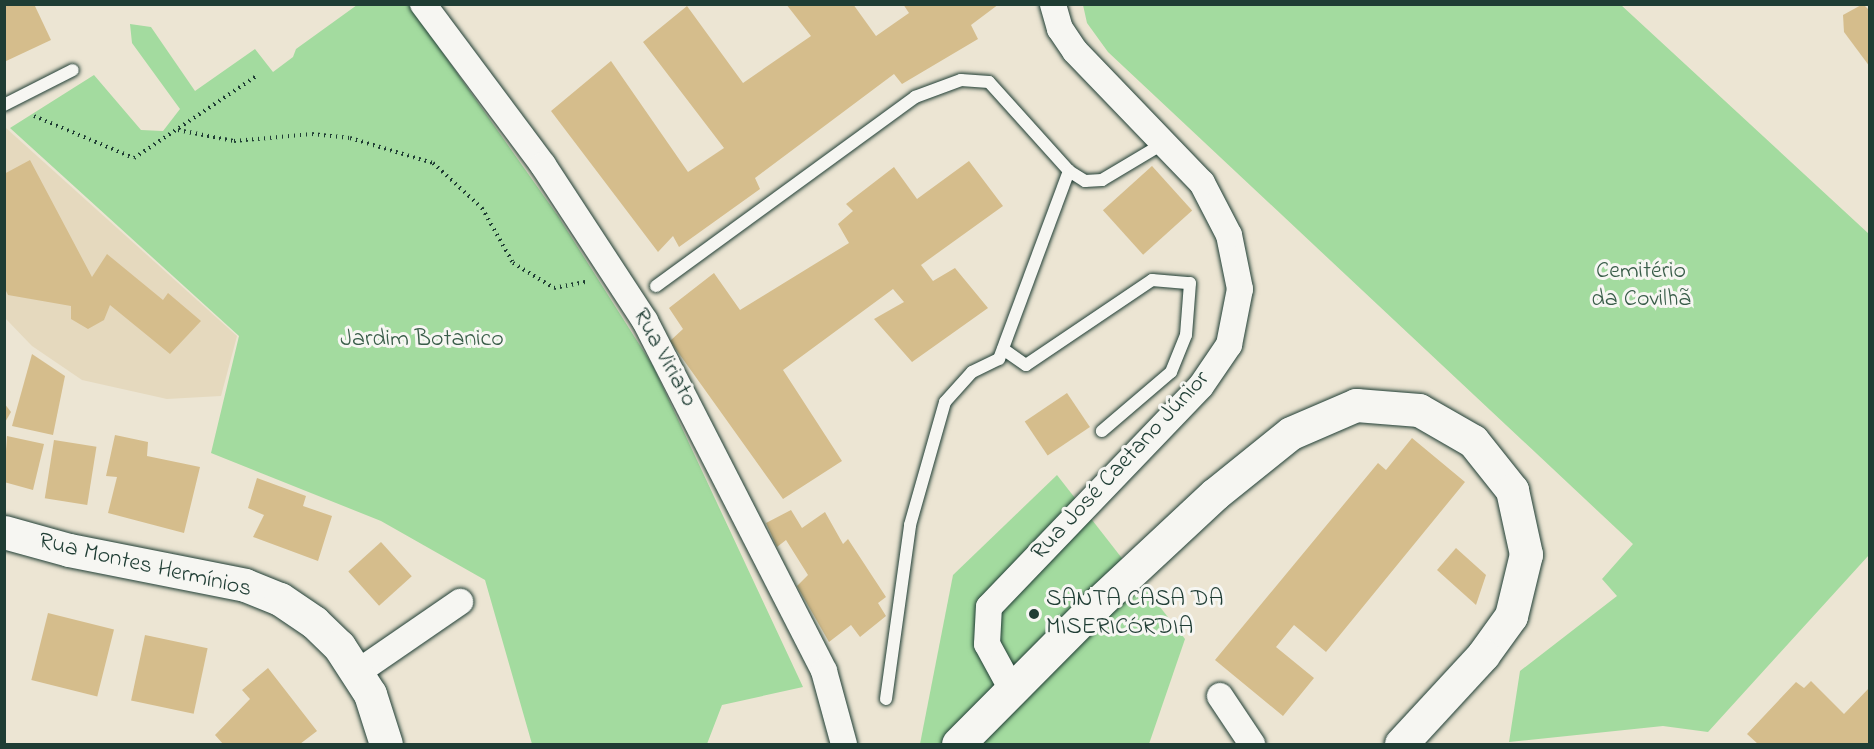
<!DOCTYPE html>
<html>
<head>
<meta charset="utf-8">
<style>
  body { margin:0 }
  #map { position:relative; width:1874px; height:749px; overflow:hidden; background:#ece5d3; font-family:"Indie Flower",sans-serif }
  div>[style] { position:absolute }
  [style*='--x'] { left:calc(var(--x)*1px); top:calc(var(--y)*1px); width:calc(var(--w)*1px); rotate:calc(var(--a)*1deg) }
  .built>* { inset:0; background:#e5d9be }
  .green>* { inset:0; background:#a3db9f }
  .building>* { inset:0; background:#d5bd8c; transform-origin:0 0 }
  .path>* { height:4px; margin-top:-2px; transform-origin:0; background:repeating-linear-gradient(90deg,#1f3d34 0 1.5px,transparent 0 6px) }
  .roads { filter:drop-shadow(0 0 2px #1f3d34) drop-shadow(0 0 2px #1f3d34) }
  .service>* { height:12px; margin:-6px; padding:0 6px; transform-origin:6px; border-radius:6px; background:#f6f6f2 }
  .minor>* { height:26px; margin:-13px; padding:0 13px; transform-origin:13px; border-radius:13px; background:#f6f6f2 }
  .secondary>* { height:33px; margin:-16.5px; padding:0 16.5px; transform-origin:16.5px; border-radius:16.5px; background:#f6f6f2 }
  .dots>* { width:16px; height:16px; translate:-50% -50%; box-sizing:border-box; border:3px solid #f6f6f2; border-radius:50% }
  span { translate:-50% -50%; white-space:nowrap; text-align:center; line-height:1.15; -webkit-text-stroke:6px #f6f6f2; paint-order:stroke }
  .park-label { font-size:24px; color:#395d49 }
  .street-label { font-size:24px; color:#1f3d34 }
  .poi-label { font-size:24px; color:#1f3d34 }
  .left { translate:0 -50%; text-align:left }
  .frame { position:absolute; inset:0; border:6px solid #1f3d34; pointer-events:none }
</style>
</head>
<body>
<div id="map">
  <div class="built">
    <i style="clip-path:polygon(6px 128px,237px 336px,221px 396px,167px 399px,82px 380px,32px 346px,5px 318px)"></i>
  </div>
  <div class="green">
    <i style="clip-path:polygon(357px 5px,409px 5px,558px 216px,653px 366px,803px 687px,722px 705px,707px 744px,532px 744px,485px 580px,381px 521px,211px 453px,239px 336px,10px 128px,94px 75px,141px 130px,163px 131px,180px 109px,132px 43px,130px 24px,151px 27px,195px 91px,255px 49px,273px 72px,293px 57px,296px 49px)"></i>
    <i style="clip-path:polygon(1083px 5px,1621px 5px,1869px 234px,1869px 555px,1708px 732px,1663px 726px,1509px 742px,1520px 671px,1617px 596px,1602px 579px,1633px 544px,1108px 52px,1087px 23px)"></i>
    <i style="clip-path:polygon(1057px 475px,1185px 639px,1149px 744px,920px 744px,953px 575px)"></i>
  </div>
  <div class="building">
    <i style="clip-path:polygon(4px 4px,34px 4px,51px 40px,4px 62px)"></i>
    <i style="clip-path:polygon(786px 4px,853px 4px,876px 36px,909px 13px,903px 4px,999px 4px,971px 25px,978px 39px,902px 84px,894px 74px,755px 178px,760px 189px,679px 247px,673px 236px,658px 252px,551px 111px,611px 61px,688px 172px,724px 148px,643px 42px,687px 6px,743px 83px,811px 36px)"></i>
    <i style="clip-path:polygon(1863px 4px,1870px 11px,1870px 67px,1844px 32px,1843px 15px)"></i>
    <i style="clip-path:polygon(30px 160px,92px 277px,107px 254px,163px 300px,168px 293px,201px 321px,170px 354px,110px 305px,104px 320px,88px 329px,71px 319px,71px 306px,8px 295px,4px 287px,4px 174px)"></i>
    <i style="clip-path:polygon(969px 161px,1003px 206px,921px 265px,933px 281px,955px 268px,988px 308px,912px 362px,874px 319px,904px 302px,893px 289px,783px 370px,842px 461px,783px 499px,670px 341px,683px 329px,669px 308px,714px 273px,740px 310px,849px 243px,838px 224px,853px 211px,846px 204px,894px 167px,917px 199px)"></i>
    <i style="left:1152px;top:166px;width:60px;height:66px;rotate:48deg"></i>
    <i style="clip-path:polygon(32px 354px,65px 376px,53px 435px,12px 426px)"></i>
    <i style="left:1067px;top:393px;width:41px;height:51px;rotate:56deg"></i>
    <i style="clip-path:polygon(4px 403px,11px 412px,4px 424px)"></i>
    <i style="clip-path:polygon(115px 435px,148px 442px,147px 456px,200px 467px,184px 533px,108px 513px,117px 477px,106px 476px)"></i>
    <i style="clip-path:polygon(7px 436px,44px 444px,33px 490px,4px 482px)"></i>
    <i style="clip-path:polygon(1412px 438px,1465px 482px,1326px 652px,1294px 625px,1276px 647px,1314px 678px,1283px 716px,1215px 660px,1378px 463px,1386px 470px)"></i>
    <i style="left:54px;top:440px;width:43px;height:59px;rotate:9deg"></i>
    <i style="clip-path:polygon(257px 478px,306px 496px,303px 506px,332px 516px,318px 561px,253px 537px,264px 515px,248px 508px)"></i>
    <i style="clip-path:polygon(791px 510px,802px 528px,825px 512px,843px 544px,848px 539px,886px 597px,878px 603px,886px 616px,860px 637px,851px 625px,829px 642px,797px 586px,808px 575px,786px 540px,777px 547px,766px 523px)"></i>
    <i style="left:381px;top:542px;width:46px;height:44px;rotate:48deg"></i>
    <i style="clip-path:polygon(1456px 548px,1486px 575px,1476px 605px,1437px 570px)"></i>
    <i style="left:48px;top:613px;width:68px;height:69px;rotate:14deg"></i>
    <i style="left:145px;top:635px;width:64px;height:67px;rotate:12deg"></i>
    <i style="clip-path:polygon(268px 668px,317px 731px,300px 744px,223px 744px,215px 735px,250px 699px,242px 690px)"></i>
    <i style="clip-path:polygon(1811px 681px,1844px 714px,1870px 687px,1870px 744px,1758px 744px,1747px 734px,1796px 682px,1804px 688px)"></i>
  </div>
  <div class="path">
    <i style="--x:34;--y:116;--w:108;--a:22.8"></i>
    <i style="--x:134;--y:158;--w:146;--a:-33.8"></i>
    <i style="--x:178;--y:130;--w:57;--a:11.1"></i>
    <i style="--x:234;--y:141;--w:78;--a:-5.1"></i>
    <i style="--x:312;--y:134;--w:38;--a:6"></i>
    <i style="--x:350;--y:138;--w:87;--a:16.8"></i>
    <i style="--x:433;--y:163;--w:67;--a:42.6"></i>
    <i style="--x:482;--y:208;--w:63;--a:60.6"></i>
    <i style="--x:513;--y:263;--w:48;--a:31.4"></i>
    <i style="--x:554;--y:288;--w:33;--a:-11"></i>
  </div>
  <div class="roads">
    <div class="service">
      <i style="--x:4;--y:105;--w:77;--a:-26.9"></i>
      <i style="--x:656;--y:286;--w:321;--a:-36.1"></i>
      <i style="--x:915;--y:97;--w:49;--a:-20.3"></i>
      <i style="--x:961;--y:80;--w:28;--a:4"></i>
      <i style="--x:989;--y:82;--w:120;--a:48"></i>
      <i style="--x:1069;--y:171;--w:19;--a:32"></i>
      <i style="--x:1085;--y:181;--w:17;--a:-3"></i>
      <i style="--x:1102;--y:180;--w:72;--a:-30.8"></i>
      <i style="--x:1003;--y:349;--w:28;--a:35"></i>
      <i style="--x:1026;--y:365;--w:152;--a:-34"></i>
      <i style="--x:1152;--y:280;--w:38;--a:5"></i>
      <i style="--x:1190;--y:283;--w:52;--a:94.4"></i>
      <i style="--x:1186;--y:335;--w:40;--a:112"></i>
      <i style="--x:1171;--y:372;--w:91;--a:139.5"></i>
      <i style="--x:886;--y:699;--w:176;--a:-82.1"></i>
      <i style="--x:910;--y:525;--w:128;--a:-74.1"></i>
      <i style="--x:945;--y:402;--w:40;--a:-48"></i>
      <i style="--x:972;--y:372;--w:30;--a:-26"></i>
      <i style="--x:999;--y:359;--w:201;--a:-69.6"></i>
    </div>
    <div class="minor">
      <i style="--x:423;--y:4;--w:201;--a:53.3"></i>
      <i style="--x:543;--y:165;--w:186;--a:56.8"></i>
      <i style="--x:645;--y:321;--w:393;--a:62.9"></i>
      <i style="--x:824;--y:671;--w:76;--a:74.7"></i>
      <i style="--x:358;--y:672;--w:124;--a:-34.5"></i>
      <i style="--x:1011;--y:688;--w:50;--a:-118.6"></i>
      <i style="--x:987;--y:644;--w:37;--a:-87"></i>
      <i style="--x:989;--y:607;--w:306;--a:-46.2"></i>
      <i style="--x:1201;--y:386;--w:50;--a:-55.7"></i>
      <i style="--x:1229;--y:345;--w:57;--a:-78.9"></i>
      <i style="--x:1240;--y:289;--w:55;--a:-101.5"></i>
      <i style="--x:1229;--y:235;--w:59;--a:-117.4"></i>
      <i style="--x:1202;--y:183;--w:183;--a:-133.9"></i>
      <i style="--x:1075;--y:51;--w:27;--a:-124"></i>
      <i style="--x:1060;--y:29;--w:26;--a:-106"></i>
      <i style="--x:1220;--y:696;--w:58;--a:56.3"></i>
    </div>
    <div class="secondary">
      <i style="--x:4;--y:532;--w:67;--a:15.5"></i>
      <i style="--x:69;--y:550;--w:179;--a:11.2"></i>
      <i style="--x:245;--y:585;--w:38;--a:22"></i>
      <i style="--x:280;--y:599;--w:41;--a:34.1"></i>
      <i style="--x:314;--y:622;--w:35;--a:44"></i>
      <i style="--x:339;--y:646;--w:57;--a:57.1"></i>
      <i style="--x:370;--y:694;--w:52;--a:72.3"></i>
      <i style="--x:958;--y:744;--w:199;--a:-45.2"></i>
      <i style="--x:1098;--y:603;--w:160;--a:-43"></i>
      <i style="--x:1215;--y:494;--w:97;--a:-38.8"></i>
      <i style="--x:1291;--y:433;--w:71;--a:-23.3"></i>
      <i style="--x:1356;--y:405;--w:63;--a:4.5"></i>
      <i style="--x:1419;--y:410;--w:62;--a:29.9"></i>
      <i style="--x:1473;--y:441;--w:63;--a:51.5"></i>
      <i style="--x:1512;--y:490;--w:66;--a:77.7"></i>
      <i style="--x:1526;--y:554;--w:64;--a:103.6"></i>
      <i style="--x:1511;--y:616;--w:48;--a:125.7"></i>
      <i style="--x:1483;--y:655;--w:121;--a:132.7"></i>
    </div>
  </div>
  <div class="dots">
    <i style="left:1034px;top:614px;background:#1f3d34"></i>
  </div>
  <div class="park-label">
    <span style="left:1641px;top:286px">Cemitério<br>da Covilhã</span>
    <span style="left:422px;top:340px">Jardim Botanico</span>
  </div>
  <div class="street-label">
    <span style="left:664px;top:358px;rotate:61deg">Rua Viriato</span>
    <span style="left:1121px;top:466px;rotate:-47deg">Rua José Caetano Júnior</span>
    <span style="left:145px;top:566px;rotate:13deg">Rua Montes Hermínios</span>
  </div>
  <div class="poi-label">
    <span class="left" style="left:1046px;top:614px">SANTA CASA DA<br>MISERICÓRDIA</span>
  </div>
  <div class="frame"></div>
</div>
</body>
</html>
